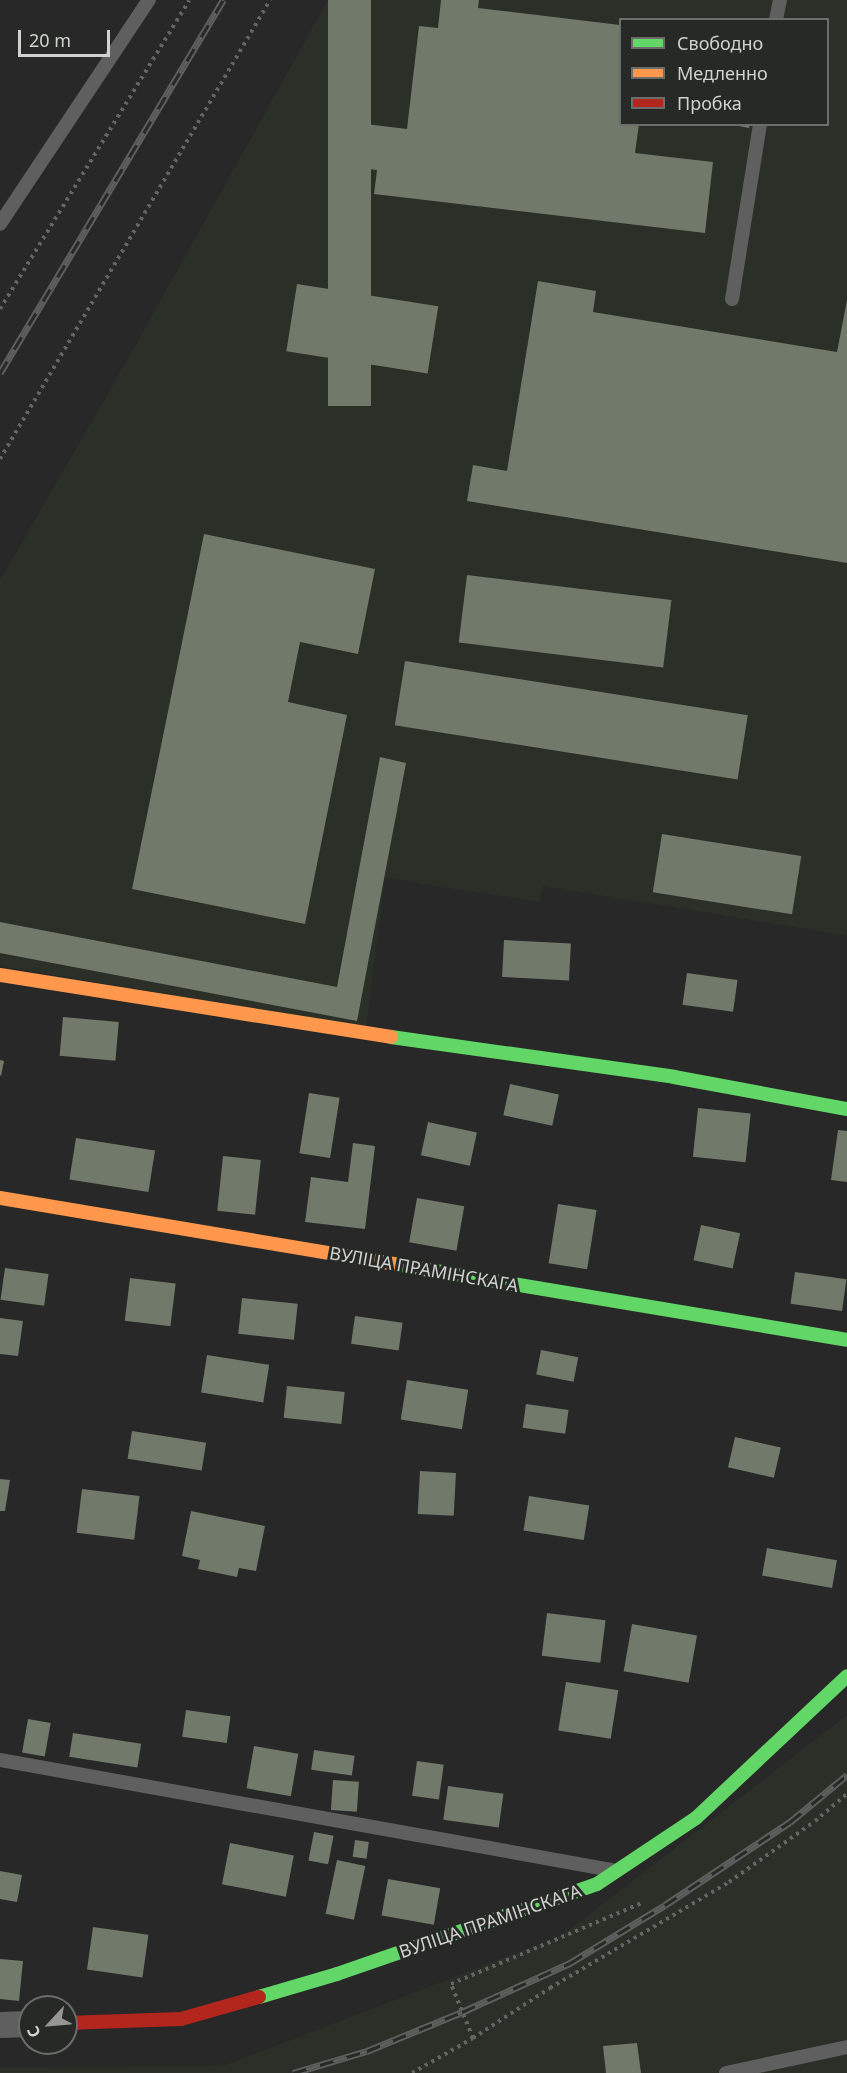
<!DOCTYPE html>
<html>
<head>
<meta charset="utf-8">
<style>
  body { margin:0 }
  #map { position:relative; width:847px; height:2073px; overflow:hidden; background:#272827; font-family:"Noto Sans",sans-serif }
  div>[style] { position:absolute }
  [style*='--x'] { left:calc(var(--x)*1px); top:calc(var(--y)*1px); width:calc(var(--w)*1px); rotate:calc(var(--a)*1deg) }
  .built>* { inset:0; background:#2a2f28 }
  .building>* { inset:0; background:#70796a; transform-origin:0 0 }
  .path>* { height:4px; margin-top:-2px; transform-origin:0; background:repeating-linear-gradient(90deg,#636463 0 3px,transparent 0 7.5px) }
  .lane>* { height:14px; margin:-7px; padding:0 7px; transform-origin:7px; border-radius:7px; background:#5e5f5e }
  .street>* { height:26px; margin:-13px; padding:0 13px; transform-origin:13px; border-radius:13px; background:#5e5f5e }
  .fast>* { height:14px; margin:-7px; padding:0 7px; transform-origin:7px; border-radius:7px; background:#63d668 }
  .slow>* { height:14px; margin:-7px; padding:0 7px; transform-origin:7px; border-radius:7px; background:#ff974d }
  .jam>* { height:14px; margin:-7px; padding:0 7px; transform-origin:7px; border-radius:7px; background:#b3261e }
  .rail>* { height:7px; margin-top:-3.5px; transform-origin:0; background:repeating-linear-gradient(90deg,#272926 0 14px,#5d5e5d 0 28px); box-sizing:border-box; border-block:2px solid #5d5e5d }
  span { translate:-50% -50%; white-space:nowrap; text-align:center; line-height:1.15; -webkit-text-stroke:6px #272926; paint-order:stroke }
  .street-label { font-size:18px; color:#d1d2d0 }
  .legend { position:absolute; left:619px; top:18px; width:210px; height:108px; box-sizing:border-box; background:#272926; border:2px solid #6b6d6a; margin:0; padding:8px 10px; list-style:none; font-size:18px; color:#d1d2d0 }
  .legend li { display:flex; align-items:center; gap:12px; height:30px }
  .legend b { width:30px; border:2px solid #6b6d6a }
  .north { position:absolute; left:18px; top:1995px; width:60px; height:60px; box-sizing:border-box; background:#272926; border:2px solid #6b6d6a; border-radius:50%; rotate:244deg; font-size:16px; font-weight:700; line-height:24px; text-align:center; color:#d1d2d0 }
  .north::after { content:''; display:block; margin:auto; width:21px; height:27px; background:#969695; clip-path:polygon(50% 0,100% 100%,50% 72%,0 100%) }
  .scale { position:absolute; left:18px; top:30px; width:92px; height:27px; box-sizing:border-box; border:3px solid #d1d2d0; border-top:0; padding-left:8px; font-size:18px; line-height:21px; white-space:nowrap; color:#d1d2d0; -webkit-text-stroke:4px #272926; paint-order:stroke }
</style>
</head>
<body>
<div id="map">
  <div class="built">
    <i style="clip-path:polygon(evenodd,328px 0,847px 0,847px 936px,543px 886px,539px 902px,385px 878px,366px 1028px,0 966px,0 580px,130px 355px,328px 0,620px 20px,828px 20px,828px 124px,620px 124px,620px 20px)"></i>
    <i style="clip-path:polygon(847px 1715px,847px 2073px,0 2073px,0 2067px,223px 2066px,561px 1936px)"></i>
  </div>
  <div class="building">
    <i style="left:328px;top:0;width:43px;height:406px"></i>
    <i style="clip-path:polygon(441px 0,479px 0,478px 8px,620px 25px,620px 124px,639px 124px,635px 153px,713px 162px,705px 233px,374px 194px,377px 170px,352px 167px,357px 123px,407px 129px,419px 26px,438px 28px)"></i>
    <i style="clip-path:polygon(729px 124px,750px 124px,749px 128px)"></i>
    <i style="clip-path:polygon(538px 281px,596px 291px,593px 312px,837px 352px,847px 300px,847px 563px,467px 501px,473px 465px,507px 471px)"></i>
    <i style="left:297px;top:284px;width:143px;height:68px;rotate:9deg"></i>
    <i style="clip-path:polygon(204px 534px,375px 569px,358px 654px,300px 642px,288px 702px,347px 715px,305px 924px,132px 889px)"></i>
    <i style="left:467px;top:575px;width:206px;height:68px;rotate:7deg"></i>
    <i style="left:405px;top:661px;width:347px;height:65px;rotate:9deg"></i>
    <i style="clip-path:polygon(380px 757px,406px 763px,357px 1021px,0 953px,0 922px,337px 987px)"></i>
    <i style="left:662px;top:834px;width:141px;height:59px;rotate:9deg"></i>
    <i style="left:504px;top:940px;width:67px;height:37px;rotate:3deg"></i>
    <i style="left:687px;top:973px;width:51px;height:32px;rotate:8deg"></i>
    <i style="left:63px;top:1017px;width:56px;height:39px;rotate:5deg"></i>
    <i style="clip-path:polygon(0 1060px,4px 1061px,1px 1076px,0 1075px)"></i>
    <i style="left:510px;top:1084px;width:50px;height:32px;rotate:12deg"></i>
    <i style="left:309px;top:1093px;width:31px;height:61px;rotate:9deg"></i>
    <i style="left:698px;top:1108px;width:53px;height:49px;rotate:6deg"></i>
    <i style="left:428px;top:1122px;width:50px;height:34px;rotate:12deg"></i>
    <i style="clip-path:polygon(838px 1130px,847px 1131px,847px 1182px,831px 1180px)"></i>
    <i style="left:76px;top:1138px;width:80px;height:42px;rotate:9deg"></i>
    <i style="clip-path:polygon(353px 1143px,375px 1146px,365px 1229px,305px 1222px,311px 1177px,348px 1182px)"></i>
    <i style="left:223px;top:1156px;width:38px;height:55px;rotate:6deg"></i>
    <i style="left:417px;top:1198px;width:48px;height:45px;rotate:10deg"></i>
    <i style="left:558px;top:1204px;width:39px;height:60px;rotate:9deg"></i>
    <i style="left:701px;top:1225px;width:40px;height:36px;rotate:12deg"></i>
    <i style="left:5px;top:1268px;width:44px;height:32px;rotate:8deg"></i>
    <i style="left:795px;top:1272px;width:52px;height:32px;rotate:8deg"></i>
    <i style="left:130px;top:1278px;width:46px;height:43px;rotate:7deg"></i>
    <i style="left:242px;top:1298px;width:56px;height:36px;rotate:6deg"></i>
    <i style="left:355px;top:1316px;width:48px;height:28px;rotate:8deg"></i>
    <i style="clip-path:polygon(0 1318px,23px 1321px,18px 1356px,0 1354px)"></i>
    <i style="left:541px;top:1350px;width:38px;height:25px;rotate:11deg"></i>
    <i style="left:207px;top:1355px;width:63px;height:38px;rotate:9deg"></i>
    <i style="left:407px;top:1380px;width:62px;height:40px;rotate:9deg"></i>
    <i style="left:287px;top:1386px;width:58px;height:32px;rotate:6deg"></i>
    <i style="left:526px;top:1404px;width:43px;height:24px;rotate:8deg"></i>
    <i style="left:132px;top:1431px;width:75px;height:28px;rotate:9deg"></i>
    <i style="left:735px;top:1437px;width:47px;height:31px;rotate:13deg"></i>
    <i style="left:420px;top:1471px;width:36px;height:43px;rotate:3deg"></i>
    <i style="clip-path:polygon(0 1479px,10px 1480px,5px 1511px,0 1511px)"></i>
    <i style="left:82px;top:1489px;width:58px;height:44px;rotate:7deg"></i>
    <i style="left:529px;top:1496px;width:61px;height:35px;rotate:9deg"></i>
    <i style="clip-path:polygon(191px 1511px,265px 1526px,256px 1571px,239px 1568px,237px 1577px,198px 1569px,200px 1560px,182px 1556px)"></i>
    <i style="left:767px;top:1548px;width:71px;height:28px;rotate:10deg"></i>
    <i style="left:547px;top:1613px;width:59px;height:43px;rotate:7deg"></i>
    <i style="left:632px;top:1624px;width:66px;height:48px;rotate:10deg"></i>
    <i style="left:566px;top:1682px;width:53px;height:49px;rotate:9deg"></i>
    <i style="left:186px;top:1710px;width:45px;height:27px;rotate:8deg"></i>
    <i style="left:28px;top:1719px;width:23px;height:34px;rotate:10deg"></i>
    <i style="left:73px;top:1733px;width:69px;height:24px;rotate:9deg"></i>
    <i style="left:254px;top:1746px;width:45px;height:43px;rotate:10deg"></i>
    <i style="left:314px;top:1750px;width:41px;height:20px;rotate:8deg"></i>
    <i style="left:417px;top:1761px;width:27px;height:35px;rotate:8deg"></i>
    <i style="left:333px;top:1780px;width:26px;height:30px;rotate:4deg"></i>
    <i style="left:448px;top:1786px;width:56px;height:34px;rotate:8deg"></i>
    <i style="left:314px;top:1832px;width:20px;height:29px;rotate:11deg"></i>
    <i style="left:355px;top:1840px;width:14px;height:17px;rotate:8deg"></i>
    <i style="left:230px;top:1843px;width:65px;height:42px;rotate:11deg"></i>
    <i style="left:337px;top:1860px;width:29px;height:55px;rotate:12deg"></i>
    <i style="clip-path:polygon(0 1871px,22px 1875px,17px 1902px,0 1899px)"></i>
    <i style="left:388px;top:1879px;width:53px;height:37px;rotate:10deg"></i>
    <i style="left:93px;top:1927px;width:56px;height:43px;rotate:8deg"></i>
    <i style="clip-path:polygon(0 1959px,23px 1961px,19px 2001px,0 1999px)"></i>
    <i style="clip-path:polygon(637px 2043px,641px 2073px,606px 2073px,603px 2046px)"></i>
  </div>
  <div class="path">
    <i style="--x:0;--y:309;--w:362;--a:-58.5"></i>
    <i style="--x:0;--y:459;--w:533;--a:-59.53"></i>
    <i style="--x:473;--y:2038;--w:92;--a:-33"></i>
    <i style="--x:550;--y:1988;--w:208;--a:-30.6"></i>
    <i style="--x:729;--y:1882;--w:105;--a:-35.3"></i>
    <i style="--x:815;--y:1821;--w:42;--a:-40.2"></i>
    <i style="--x:412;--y:2073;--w:70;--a:-29.8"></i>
    <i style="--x:473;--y:2038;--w:58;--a:-112.2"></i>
    <i style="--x:451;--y:1984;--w:207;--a:-23"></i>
  </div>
  <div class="lane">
    <i style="--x:776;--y:20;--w:20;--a:-79"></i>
    <i style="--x:0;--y:224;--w:269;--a:-56.4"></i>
    <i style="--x:732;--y:299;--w:177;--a:-80.9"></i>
    <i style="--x:0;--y:1760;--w:622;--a:10.19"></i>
    <i style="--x:726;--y:2073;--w:124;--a:-12.1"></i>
  </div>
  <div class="street">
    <i style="--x:0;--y:2025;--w:30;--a:-2"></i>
  </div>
  <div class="fast">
    <i style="--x:391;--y:1037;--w:286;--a:8"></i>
    <i style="--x:674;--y:1077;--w:176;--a:10.5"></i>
    <i style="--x:394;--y:1264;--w:459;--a:9.5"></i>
    <i style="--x:259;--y:1997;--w:81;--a:-16.4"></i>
    <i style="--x:337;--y:1974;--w:275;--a:-19.1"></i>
    <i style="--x:597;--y:1884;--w:119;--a:-33.7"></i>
    <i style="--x:696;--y:1818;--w:207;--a:-43.2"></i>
  </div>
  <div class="slow">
    <i style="--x:0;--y:975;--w:396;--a:9"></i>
    <i style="--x:0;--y:1198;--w:399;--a:9.5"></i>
  </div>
  <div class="jam">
    <i style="--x:66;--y:2023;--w:115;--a:-2"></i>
    <i style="--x:181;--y:2019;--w:81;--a:-15.8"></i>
  </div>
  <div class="rail">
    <i style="--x:0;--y:373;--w:435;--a:-59.1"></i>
    <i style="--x:293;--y:2073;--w:77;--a:-16.6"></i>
    <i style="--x:367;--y:2051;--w:103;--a:-22.3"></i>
    <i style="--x:462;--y:2012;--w:119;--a:-24.4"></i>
    <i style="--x:570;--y:1963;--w:111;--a:-31.4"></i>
    <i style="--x:665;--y:1905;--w:150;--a:-33.6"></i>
    <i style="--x:790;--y:1822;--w:74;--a:-39.5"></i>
  </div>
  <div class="street-label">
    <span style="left:424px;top:1269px;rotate:10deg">ВУЛІЦА ПРАМІНСКАГА</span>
    <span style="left:490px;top:1921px;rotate:-19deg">ВУЛІЦА ПРАМІНСКАГА</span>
  </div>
  <ul class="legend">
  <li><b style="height:8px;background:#63d668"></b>Свободно</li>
  <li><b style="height:8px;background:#ff974d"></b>Медленно</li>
  <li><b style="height:8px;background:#b3261e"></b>Пробка</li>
  </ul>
  <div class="north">С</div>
  <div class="scale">20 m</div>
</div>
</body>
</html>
